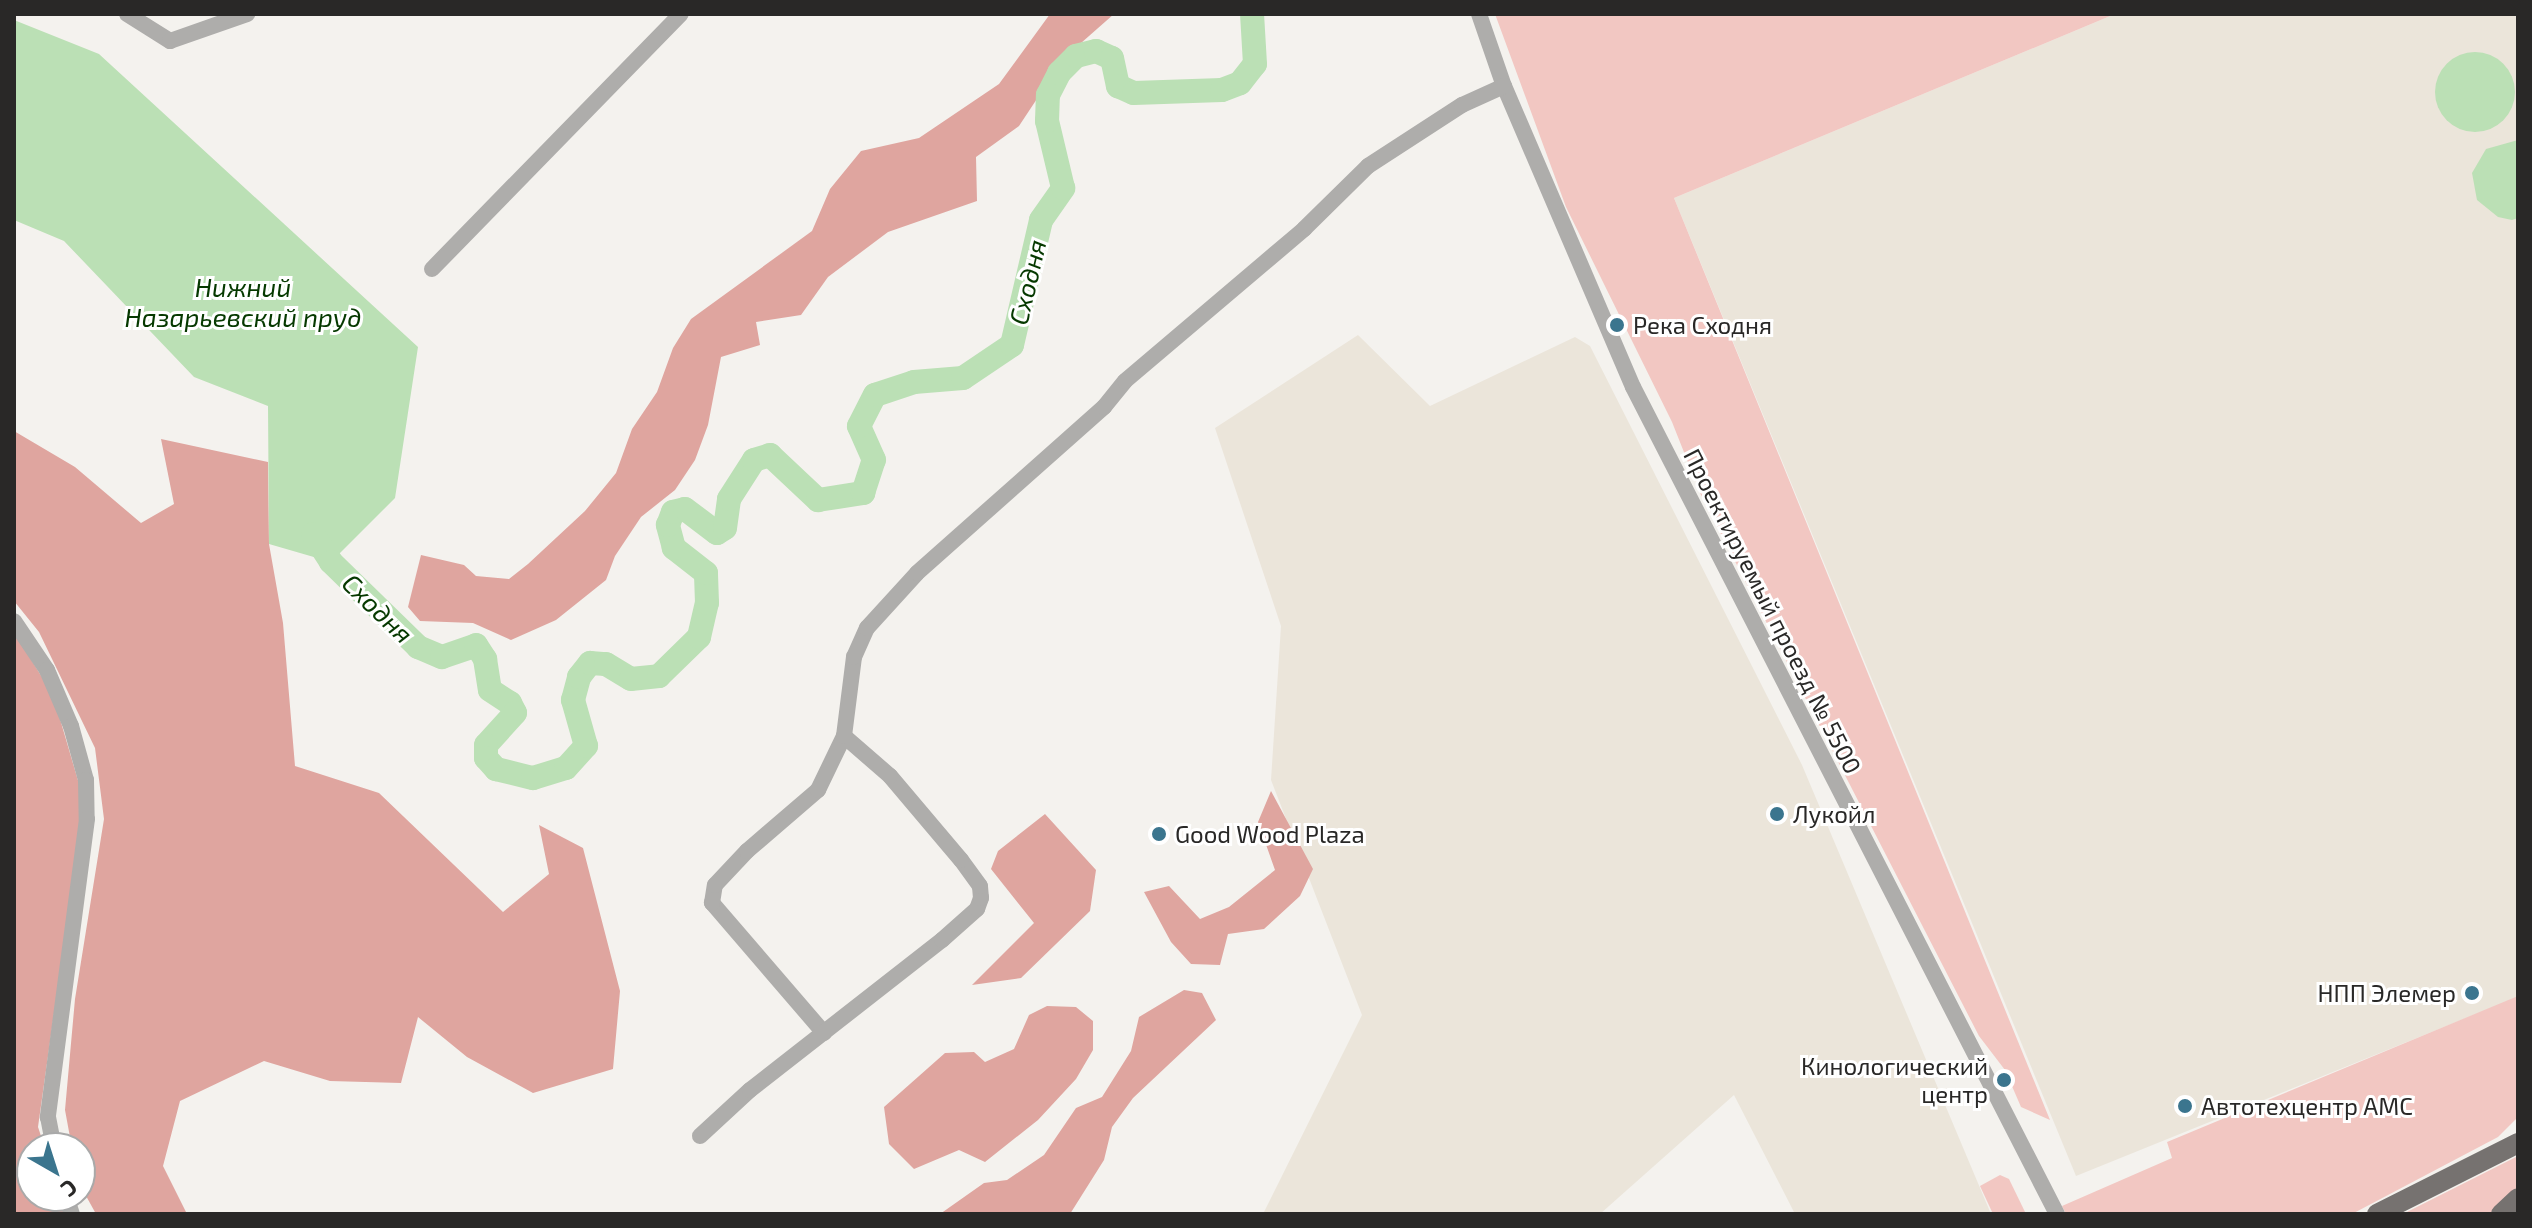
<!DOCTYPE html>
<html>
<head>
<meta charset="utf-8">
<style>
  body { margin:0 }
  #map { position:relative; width:2532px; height:1228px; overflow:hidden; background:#f4f2ee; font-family:"Exo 2",sans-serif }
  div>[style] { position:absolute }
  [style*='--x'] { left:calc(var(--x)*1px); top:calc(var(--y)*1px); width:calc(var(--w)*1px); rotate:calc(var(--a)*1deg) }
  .built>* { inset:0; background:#ebe5da }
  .green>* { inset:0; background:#f2c7c2 }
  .forest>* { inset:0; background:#dfa59f }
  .water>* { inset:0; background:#bbe0b5 }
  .round { border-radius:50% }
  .river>* { height:24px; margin:-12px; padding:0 12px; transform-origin:12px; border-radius:12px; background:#bbe0b5 }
  .minor>* { height:16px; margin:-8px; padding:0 8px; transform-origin:8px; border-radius:8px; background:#aeadab }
  .major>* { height:20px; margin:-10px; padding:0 10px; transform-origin:10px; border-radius:10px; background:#767270 }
  .dots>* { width:22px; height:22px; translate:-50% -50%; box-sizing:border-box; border:4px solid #fff; border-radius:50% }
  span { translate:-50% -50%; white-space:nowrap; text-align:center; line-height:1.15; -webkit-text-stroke:6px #fff; paint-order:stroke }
  .poi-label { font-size:24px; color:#292827 }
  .left { translate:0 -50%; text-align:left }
  .right { translate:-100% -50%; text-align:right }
  .street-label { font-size:24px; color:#292827 }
  .water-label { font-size:26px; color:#063900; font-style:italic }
  .frame { position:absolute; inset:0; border:16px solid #292827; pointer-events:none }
  .north { position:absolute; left:16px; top:1132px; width:80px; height:80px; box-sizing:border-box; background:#fff; border:2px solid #a9a9a9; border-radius:50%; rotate:141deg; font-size:22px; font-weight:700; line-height:32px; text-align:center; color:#292827 }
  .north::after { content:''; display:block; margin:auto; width:28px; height:36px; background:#3b758e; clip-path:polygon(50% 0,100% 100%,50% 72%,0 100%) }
</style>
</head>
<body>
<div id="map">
  <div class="built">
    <i style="clip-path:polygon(2115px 14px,2518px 14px,2518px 997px,2076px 1176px,1674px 198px)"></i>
    <i style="clip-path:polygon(1358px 335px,1430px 406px,1575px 337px,1590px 346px,1802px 765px,1991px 1214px,1795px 1214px,1734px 1095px,1600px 1214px,1263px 1214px,1362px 1015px,1271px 780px,1281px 626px,1215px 428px)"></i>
  </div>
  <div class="green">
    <i style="clip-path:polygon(1495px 14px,2115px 14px,1674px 198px,2050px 1120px,2021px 1107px,2005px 1070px,1979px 1036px,1701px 495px,1672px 422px,1566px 207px)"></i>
    <i style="clip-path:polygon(2518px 996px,2518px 1117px,2498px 1137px,2352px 1214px,2066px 1214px,2062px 1206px,2172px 1158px,2167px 1142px)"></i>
    <i style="clip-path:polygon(2518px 1156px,2518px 1188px,2490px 1214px,2403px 1214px)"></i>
    <i style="clip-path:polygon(2000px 1175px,2009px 1179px,2026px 1214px,1993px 1214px,1980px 1186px)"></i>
  </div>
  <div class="forest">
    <i style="clip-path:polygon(1050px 14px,1114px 14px,1064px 58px,1019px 126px,976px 157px,977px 201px,888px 232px,828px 277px,801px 315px,756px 322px,760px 345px,721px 357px,708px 425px,695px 460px,675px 490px,641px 517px,615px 556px,606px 580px,556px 620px,511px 640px,473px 623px,420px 621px,408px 607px,421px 555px,464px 565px,476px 576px,509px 579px,528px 564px,585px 511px,616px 473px,632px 429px,657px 392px,673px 348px,691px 319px,812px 231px,830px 189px,861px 151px,919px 138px,999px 84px)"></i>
    <i style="clip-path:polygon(14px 431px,75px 467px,141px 523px,174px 504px,161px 439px,268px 462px,269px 544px,283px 623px,295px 766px,379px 793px,503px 912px,549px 874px,539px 825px,583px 848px,620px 991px,613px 1069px,533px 1093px,467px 1057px,418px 1017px,401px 1083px,330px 1081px,264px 1061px,180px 1101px,163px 1166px,187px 1214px,96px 1214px,80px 1185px,80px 1148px,72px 1148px,65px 1110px,75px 999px,104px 819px,95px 748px,39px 632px,14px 601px)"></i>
    <i style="clip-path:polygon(14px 632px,53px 695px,84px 801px,38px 1127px,45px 1148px,32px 1148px,32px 1196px,61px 1196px,67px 1214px,14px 1214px)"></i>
    <i style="clip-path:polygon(1271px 791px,1313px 869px,1300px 896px,1264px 929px,1228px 934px,1220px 965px,1191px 964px,1171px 942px,1144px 892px,1169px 886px,1200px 919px,1229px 907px,1275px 870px,1258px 822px)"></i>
    <i style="clip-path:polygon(1045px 814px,1096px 870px,1090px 911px,1021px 978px,972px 985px,1034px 923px,991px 869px,998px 851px)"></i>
    <i style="clip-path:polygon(1184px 990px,1202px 993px,1216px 1020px,1133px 1098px,1112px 1127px,1104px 1160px,1070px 1214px,940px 1214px,984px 1183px,1007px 1180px,1044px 1155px,1076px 1108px,1102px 1097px,1131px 1051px,1139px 1017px)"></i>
    <i style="clip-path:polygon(1047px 1006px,1076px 1007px,1093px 1021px,1093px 1050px,1076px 1079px,1038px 1120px,985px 1162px,959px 1150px,914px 1169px,889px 1144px,884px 1107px,945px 1053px,974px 1052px,985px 1062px,1014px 1049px,1029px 1015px)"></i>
  </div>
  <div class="water">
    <i style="clip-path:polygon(14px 20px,99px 54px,418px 347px,395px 498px,331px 562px,269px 544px,268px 406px,194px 377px,64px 241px,14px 220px)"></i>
    <i class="round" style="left:2435px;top:52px;width:80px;height:80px"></i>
    <i style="clip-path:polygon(2518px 140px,2518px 218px,2512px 220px,2498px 217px,2477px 200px,2472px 173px,2486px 149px)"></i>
  </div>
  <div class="river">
    <i style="--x:313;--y:534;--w:33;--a:57"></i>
    <i style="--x:331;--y:562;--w:122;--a:44.3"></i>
    <i style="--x:418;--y:647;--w:26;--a:23"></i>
    <i style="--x:442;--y:657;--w:36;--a:-19"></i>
    <i style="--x:476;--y:645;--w:17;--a:57"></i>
    <i style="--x:485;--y:659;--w:31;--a:81"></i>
    <i style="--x:490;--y:690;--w:24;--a:33"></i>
    <i style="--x:510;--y:703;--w:11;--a:63"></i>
    <i style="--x:515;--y:713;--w:43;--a:132.2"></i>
    <i style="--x:486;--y:745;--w:13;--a:90"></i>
    <i style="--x:486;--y:758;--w:15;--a:48"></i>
    <i style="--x:496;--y:769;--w:38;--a:14"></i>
    <i style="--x:533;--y:778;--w:34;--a:-17"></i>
    <i style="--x:566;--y:768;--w:30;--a:-48"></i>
    <i style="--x:586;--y:746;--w:48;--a:-105.8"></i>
    <i style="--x:573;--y:700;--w:24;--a:-75"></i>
    <i style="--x:579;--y:677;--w:18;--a:-52"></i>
    <i style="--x:590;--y:663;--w:16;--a:4"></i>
    <i style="--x:606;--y:664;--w:29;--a:31"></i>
    <i style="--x:631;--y:679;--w:28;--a:-6"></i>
    <i style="--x:659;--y:676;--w:56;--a:-44.3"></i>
    <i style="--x:699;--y:637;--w:35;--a:-77"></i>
    <i style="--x:707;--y:603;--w:30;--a:-92"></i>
    <i style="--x:706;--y:573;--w:41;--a:-142"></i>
    <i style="--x:674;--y:548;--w:24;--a:-105"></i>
    <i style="--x:668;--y:525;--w:14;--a:-69"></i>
    <i style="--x:673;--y:512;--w:12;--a:-14"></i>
    <i style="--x:685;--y:509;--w:40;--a:37"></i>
    <i style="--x:717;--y:533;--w:9;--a:-32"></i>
    <i style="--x:725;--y:528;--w:29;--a:-82"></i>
    <i style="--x:729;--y:499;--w:46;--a:-57.3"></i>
    <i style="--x:754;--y:460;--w:17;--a:-17"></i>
    <i style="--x:770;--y:455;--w:66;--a:43.2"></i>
    <i style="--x:818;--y:500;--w:46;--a:-8.8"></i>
    <i style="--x:863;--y:493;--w:35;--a:-72"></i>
    <i style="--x:874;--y:460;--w:37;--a:-114"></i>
    <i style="--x:859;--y:426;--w:35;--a:-63"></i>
    <i style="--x:875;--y:395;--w:41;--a:-18.4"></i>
    <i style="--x:914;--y:382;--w:49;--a:-4.7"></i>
    <i style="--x:963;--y:378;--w:59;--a:-34"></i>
    <i style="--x:1012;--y:345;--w:128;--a:-76.9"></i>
    <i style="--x:1041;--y:220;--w:39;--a:-55"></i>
    <i style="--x:1063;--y:188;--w:69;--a:-103.4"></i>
    <i style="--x:1047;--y:121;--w:26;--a:-88"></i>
    <i style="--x:1048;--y:95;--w:25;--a:-63"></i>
    <i style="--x:1059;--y:73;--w:24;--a:-45"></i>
    <i style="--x:1076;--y:56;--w:21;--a:-14"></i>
    <i style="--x:1096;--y:51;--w:17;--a:24"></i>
    <i style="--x:1112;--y:58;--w:29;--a:78"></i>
    <i style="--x:1118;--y:86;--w:17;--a:24"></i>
    <i style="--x:1134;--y:93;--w:88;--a:-2"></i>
    <i style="--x:1222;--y:90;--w:19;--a:-21"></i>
    <i style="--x:1240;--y:83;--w:24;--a:-52"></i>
    <i style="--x:1255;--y:64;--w:50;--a:-93.4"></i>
  </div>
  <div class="minor">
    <i style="--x:127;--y:14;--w:51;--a:32.1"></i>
    <i style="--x:170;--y:41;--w:82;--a:-19.3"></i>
    <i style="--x:1479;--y:14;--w:76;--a:70.9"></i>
    <i style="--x:1504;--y:86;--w:327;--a:66.8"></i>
    <i style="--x:1633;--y:387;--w:929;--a:62.86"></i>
    <i style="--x:432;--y:269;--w:356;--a:-45.7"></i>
    <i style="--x:14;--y:621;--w:59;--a:56"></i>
    <i style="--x:47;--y:670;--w:61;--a:66.8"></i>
    <i style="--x:71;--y:726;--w:56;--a:74.5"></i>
    <i style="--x:86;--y:780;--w:39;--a:89"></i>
    <i style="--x:87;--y:819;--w:301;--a:97.5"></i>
    <i style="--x:48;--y:1117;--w:32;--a:79"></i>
    <i style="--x:824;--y:1033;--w:172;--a:-130.7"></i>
    <i style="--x:712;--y:903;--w:18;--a:-81"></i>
    <i style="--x:715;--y:885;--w:47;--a:-46.7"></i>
    <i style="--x:747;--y:851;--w:94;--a:-40.7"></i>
    <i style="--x:818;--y:790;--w:60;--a:-64.3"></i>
    <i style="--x:700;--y:1136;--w:68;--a:-42.6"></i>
    <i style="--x:750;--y:1090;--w:244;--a:-38"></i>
    <i style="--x:942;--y:940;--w:47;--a:-41.5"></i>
    <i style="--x:977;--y:909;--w:12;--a:-70"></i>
    <i style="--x:981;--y:898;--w:12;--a:-95"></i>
    <i style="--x:980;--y:886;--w:32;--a:-126"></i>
    <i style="--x:961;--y:860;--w:110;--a:-130.2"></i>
    <i style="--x:890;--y:776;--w:61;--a:-139"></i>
    <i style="--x:844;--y:736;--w:80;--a:-82.8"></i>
    <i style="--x:854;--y:657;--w:32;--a:-66"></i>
    <i style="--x:867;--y:628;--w:74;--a:-47.7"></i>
    <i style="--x:917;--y:573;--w:250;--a:-41.6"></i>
    <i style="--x:1104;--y:407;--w:33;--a:-51"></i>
    <i style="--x:1125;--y:381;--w:235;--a:-40.3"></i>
    <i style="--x:1304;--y:229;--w:90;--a:-44.5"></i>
    <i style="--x:1368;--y:166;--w:112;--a:-33"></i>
    <i style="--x:1462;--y:105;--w:46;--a:-24.3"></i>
    <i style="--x:66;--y:1196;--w:19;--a:72"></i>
  </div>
  <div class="major">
    <i style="--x:2377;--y:1214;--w:158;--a:-26.7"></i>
    <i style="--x:2501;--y:1214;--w:23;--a:-43"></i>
  </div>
  <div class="dots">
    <i style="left:1617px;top:325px;background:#3b758e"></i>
    <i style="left:1777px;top:814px;background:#3b758e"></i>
    <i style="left:1159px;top:834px;background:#3b758e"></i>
    <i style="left:2472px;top:993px;background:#3b758e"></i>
    <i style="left:2004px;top:1080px;background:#3b758e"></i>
    <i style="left:2185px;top:1106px;background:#3b758e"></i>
  </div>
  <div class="poi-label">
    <span class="left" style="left:1633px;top:325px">Река Сходня</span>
    <span class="left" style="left:1793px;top:814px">Лукойл</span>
    <span class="left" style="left:1175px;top:834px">Good Wood Plaza</span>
    <span class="right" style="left:2456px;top:993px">НПП Элемер</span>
    <span class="right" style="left:1988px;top:1080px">Кинологический<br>центр</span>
    <span class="left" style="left:2201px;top:1106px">Автотехцентр АМС</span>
  </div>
  <div class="street-label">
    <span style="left:1773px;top:611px;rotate:63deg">Проектируемый проезд № 5500</span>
  </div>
  <div class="water-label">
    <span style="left:1027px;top:282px;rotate:-77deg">Сходня</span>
    <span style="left:243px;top:302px">Нижний<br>Назарьевский пруд</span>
    <span style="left:378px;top:608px;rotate:44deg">Сходня</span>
  </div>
  <div class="frame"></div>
  <div class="north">С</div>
</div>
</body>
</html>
